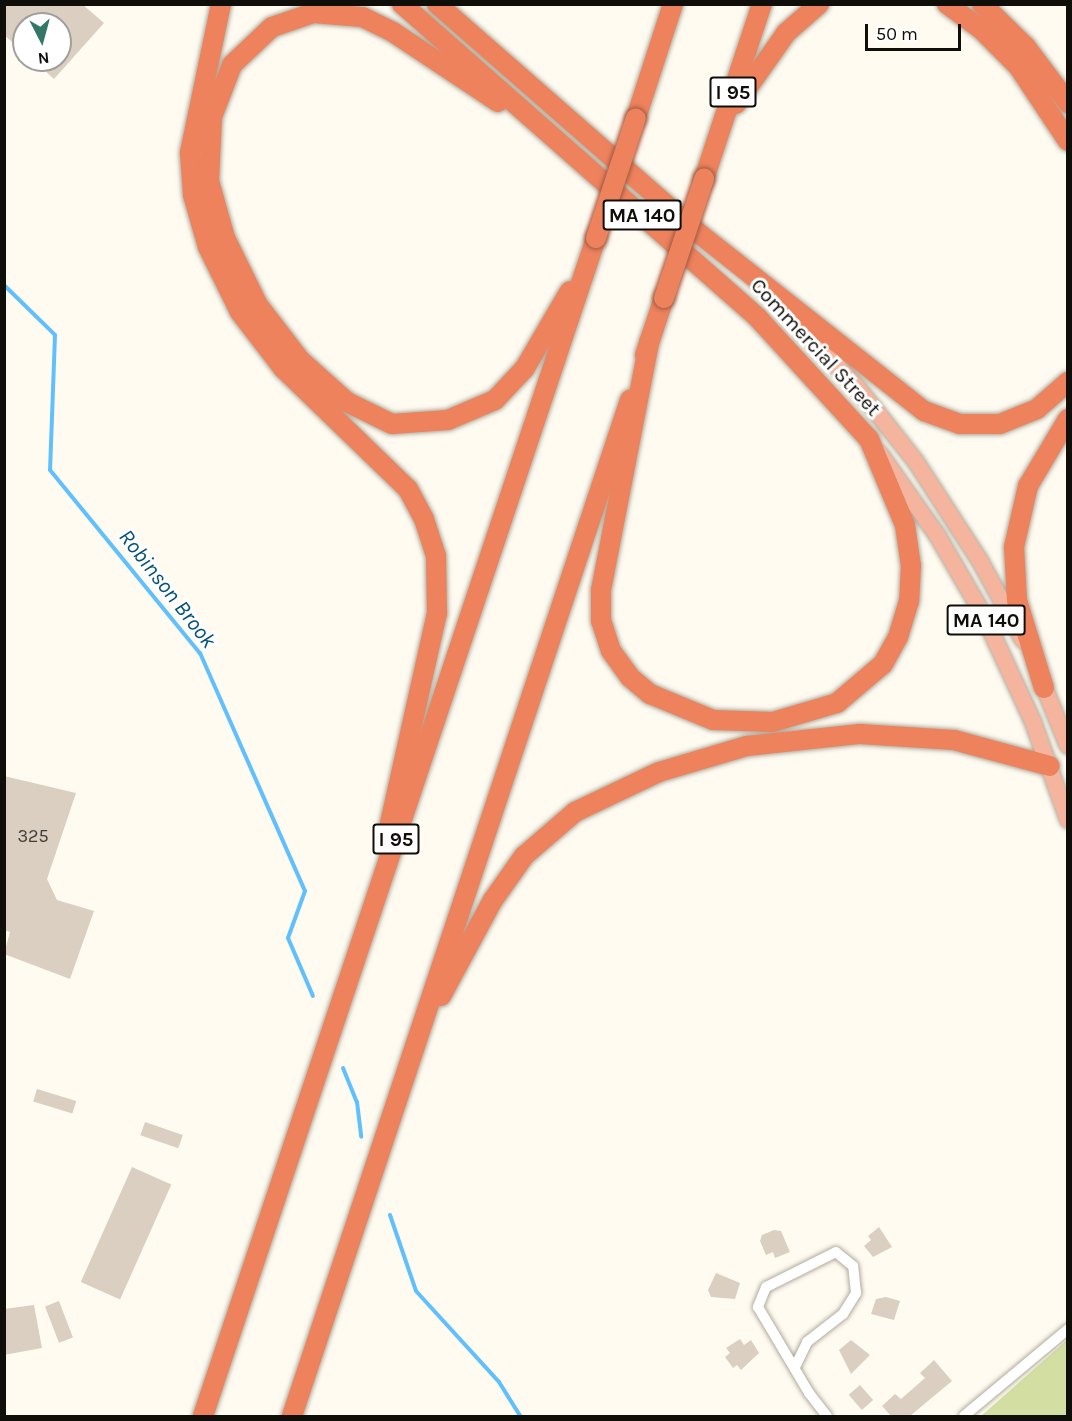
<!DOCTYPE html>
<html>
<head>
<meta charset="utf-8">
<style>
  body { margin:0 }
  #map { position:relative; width:1072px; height:1421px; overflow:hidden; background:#fffbf1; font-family:Karla,sans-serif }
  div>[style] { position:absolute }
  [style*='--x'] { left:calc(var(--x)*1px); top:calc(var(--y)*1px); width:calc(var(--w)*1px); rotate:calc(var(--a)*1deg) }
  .green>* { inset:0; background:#d3dfa2 }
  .stream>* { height:4px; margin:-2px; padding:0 2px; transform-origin:2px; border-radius:2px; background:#60c0fe }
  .building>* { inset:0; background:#dacfc1; transform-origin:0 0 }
  .roads { filter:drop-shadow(0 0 2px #b1ab9c) drop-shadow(0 0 2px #b1ab9c) }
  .street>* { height:10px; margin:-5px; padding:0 5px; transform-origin:5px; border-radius:5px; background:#fff }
  .primary>* { height:16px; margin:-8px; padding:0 8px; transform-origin:8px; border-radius:8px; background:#f4b49e }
  .highway>* { height:20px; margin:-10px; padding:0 10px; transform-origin:10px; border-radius:10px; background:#ed825d }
  .bridges { filter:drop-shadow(0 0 2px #a05940) drop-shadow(0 0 2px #a05940) }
  .highway-bridge>* { height:20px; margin:-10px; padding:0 10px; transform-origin:10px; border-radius:10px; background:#ed825d }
  span { translate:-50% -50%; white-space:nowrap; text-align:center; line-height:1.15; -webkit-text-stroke:6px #fff; paint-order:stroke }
  .number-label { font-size:18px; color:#423e37 }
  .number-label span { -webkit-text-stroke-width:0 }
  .shield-label span { padding:2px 4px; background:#fff; border:2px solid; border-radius:4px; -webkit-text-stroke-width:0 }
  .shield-label { font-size:20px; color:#100e09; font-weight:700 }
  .street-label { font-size:21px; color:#100e09 }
  .water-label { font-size:22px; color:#005179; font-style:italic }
  .frame { position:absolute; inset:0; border:6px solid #100e09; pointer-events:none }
  .north { position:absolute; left:12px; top:12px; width:60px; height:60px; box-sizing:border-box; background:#fff; border:2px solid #9f9f9d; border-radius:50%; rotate:174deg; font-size:16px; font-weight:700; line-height:24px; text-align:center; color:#100e09 }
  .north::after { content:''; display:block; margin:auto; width:21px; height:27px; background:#337769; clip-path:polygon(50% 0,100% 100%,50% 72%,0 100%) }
  .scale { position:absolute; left:865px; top:24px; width:96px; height:27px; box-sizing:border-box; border:3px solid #100e09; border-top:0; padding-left:8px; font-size:18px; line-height:21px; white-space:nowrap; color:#100e09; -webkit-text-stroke:4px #fff; paint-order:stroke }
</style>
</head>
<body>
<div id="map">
  <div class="green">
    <i style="clip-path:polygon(1067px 1340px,1067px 1416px,981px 1416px)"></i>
  </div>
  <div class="stream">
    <i style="--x:4;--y:285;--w:71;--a:44.4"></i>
    <i style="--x:55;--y:335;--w:135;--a:92.1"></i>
    <i style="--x:50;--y:470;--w:237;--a:50.7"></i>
    <i style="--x:200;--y:653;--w:260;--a:66.2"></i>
    <i style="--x:305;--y:891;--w:50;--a:109.9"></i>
    <i style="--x:288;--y:938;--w:63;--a:66.7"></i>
    <i style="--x:343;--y:1068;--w:37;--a:68"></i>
    <i style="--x:357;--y:1102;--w:35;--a:83"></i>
    <i style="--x:390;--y:1215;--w:80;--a:71.1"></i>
    <i style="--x:416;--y:1291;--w:123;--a:47.6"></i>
    <i style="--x:499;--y:1382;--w:40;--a:58"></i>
  </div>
  <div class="building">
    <i style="clip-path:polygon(4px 4px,82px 4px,104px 23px,54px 79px,33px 60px,60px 60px,60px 24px,24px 24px,24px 52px,4px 35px)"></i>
    <i style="clip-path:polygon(4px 776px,76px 793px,47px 879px,57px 900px,94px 911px,70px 979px,4px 954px,10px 932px,4px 930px)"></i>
    <i style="left:37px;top:1089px;width:41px;height:13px;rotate:17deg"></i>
    <i style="left:145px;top:1122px;width:40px;height:14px;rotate:19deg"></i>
    <i style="left:132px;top:1167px;width:43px;height:126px;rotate:24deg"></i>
    <i style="clip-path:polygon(879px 1227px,892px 1247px,873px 1257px,864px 1246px,871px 1240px,868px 1236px)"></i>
    <i style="clip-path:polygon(774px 1230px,781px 1231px,790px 1252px,775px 1258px,773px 1252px,766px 1255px,760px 1241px,762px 1235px)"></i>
    <i style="clip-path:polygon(716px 1273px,740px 1283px,735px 1299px,711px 1297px,708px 1290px)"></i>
    <i style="clip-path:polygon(886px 1297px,900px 1301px,894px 1320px,871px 1314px,876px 1299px)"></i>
    <i style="left:59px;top:1301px;width:39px;height:15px;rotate:69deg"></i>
    <i style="clip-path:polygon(34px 1305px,42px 1348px,4px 1355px,4px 1309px)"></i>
    <i style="clip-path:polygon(740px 1339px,744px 1345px,751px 1340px,759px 1353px,741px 1370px,737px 1365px,733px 1368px,725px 1357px,730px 1353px,726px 1348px)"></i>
    <i style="clip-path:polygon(851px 1340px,870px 1355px,851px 1374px,839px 1350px)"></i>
    <i style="clip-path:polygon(934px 1360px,952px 1381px,910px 1416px,891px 1416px,882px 1406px,895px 1394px,901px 1399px,925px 1378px,920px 1373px)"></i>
    <i style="left:860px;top:1385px;width:20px;height:15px;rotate:49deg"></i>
  </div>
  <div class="roads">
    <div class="street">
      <i style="--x:795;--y:1367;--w:28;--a:-64"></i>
      <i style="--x:807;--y:1342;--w:46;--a:-37.9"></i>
      <i style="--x:843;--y:1314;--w:25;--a:-58"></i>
      <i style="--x:856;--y:1293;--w:27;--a:-96"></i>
      <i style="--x:853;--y:1266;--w:22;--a:-141"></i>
      <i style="--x:836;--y:1252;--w:78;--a:153.4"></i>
      <i style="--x:766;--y:1287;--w:22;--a:112"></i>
      <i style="--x:758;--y:1307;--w:100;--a:59.3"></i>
      <i style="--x:809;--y:1393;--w:29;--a:52"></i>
      <i style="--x:964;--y:1416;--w:136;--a:-39.9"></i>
    </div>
    <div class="primary">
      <i style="--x:784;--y:310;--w:106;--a:46.5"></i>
      <i style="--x:857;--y:387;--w:95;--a:51.8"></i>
      <i style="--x:916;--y:462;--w:118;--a:57.1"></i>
      <i style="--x:980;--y:561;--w:90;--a:61.4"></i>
      <i style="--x:880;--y:454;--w:99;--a:54.9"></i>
      <i style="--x:937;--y:535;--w:94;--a:59.9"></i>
      <i style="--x:984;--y:616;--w:117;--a:65.2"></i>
      <i style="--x:1033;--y:722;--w:104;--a:70.3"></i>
      <i style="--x:1040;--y:677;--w:74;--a:67.9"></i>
    </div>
    <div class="highway">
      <i style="--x:221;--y:4;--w:152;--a:101.8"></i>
      <i style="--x:190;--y:153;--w:42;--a:85.9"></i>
      <i style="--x:193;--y:195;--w:54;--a:73.9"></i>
      <i style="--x:208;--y:247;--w:72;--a:63.8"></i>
      <i style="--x:240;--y:312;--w:71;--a:52.5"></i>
      <i style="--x:283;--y:368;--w:174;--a:44.1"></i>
      <i style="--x:408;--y:489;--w:34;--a:62"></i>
      <i style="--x:424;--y:519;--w:39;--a:72"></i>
      <i style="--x:436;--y:556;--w:57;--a:89"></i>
      <i style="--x:437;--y:613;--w:219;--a:102.6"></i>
      <i style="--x:402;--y:4;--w:475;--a:41.4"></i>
      <i style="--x:758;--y:318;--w:164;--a:47.5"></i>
      <i style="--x:869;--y:439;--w:93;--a:67.3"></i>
      <i style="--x:905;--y:525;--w:41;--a:81.7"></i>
      <i style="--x:911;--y:566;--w:35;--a:93"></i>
      <i style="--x:909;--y:601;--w:38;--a:107"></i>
      <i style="--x:898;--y:637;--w:31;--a:119"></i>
      <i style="--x:883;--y:664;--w:60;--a:139.7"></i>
      <i style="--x:837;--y:703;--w:67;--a:163.5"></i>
      <i style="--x:773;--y:722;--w:60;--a:-178.1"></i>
      <i style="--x:713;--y:720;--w:68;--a:-157.6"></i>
      <i style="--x:650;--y:694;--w:26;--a:-140"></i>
      <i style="--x:630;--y:677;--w:32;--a:-126"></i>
      <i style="--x:611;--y:651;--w:32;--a:-108"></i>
      <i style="--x:601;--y:621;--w:31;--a:-90"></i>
      <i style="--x:601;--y:590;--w:253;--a:-79"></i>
      <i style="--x:437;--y:4;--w:351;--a:41.2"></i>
      <i style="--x:701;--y:235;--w:284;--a:38.3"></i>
      <i style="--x:924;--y:411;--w:37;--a:20"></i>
      <i style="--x:959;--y:424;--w:41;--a:0"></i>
      <i style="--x:1000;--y:424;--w:40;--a:-22"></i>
      <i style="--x:1037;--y:409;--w:41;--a:-41.1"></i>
      <i style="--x:947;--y:4;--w:44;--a:36.6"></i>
      <i style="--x:982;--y:30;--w:51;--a:45"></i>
      <i style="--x:1018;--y:66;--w:90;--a:56.3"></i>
      <i style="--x:982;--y:4;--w:62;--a:44.3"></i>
      <i style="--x:1026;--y:47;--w:70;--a:53.1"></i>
      <i style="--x:498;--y:102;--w:126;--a:-146.3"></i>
      <i style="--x:393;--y:32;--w:34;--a:-154"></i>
      <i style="--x:362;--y:17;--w:49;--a:-175.3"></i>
      <i style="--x:313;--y:13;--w:43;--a:161.1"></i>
      <i style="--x:272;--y:27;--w:55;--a:136.5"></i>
      <i style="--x:232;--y:65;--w:56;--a:111"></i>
      <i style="--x:212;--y:117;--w:64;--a:92.7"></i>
      <i style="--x:209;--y:181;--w:59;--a:74.3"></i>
      <i style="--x:225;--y:238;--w:75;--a:63.8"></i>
      <i style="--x:258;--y:305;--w:69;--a:52.6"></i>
      <i style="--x:300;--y:360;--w:63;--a:41.8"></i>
      <i style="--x:347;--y:402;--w:50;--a:26.1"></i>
      <i style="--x:392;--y:424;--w:56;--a:-4.1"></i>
      <i style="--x:448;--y:420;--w:51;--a:-23.1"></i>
      <i style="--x:495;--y:400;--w:44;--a:-46.8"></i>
      <i style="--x:525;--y:368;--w:89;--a:-59.7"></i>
      <i style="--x:736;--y:104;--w:87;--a:-54.8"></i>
      <i style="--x:786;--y:33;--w:44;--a:-41.3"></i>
      <i style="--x:636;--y:118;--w:120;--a:-72"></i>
      <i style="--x:704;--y:179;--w:184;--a:-71.7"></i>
      <i style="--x:645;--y:355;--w:60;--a:-71.6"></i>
      <i style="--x:1044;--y:688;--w:92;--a:-107.1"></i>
      <i style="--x:1017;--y:600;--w:53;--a:-93.2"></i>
      <i style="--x:1014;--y:547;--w:63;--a:-77.1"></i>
      <i style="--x:1028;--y:486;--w:78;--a:-59.2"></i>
      <i style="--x:441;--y:996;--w:109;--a:-61.6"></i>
      <i style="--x:493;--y:900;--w:54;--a:-54.8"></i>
      <i style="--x:524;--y:856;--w:67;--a:-40.8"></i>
      <i style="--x:575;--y:812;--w:93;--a:-25.5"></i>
      <i style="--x:659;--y:772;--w:92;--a:-16.5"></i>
      <i style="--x:747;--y:746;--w:114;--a:-6.1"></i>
      <i style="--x:860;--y:734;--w:94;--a:3.7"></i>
      <i style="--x:954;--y:740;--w:99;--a:15.2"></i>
      <i style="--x:203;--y:1416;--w:1242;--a:-71.55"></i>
      <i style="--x:292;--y:1416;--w:1071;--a:-71.6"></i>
    </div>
  </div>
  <div class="bridges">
    <div class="highway-bridge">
      <i style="--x:596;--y:238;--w:126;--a:-71.6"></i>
      <i style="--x:664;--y:298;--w:126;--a:-71.4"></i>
    </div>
  </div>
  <div class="number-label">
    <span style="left:33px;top:836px">325</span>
  </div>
  <div class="shield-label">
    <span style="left:733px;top:92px">I 95</span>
    <span style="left:642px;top:215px">MA 140</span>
    <span style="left:986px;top:620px">MA 140</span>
    <span style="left:396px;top:839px">I 95</span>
  </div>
  <div class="street-label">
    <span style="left:816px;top:347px;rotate:47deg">Commercial Street</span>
  </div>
  <div class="water-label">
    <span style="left:167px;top:589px;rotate:52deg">Robinson Brook</span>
  </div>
  <div class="frame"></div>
  <div class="north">N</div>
  <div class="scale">50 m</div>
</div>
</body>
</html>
